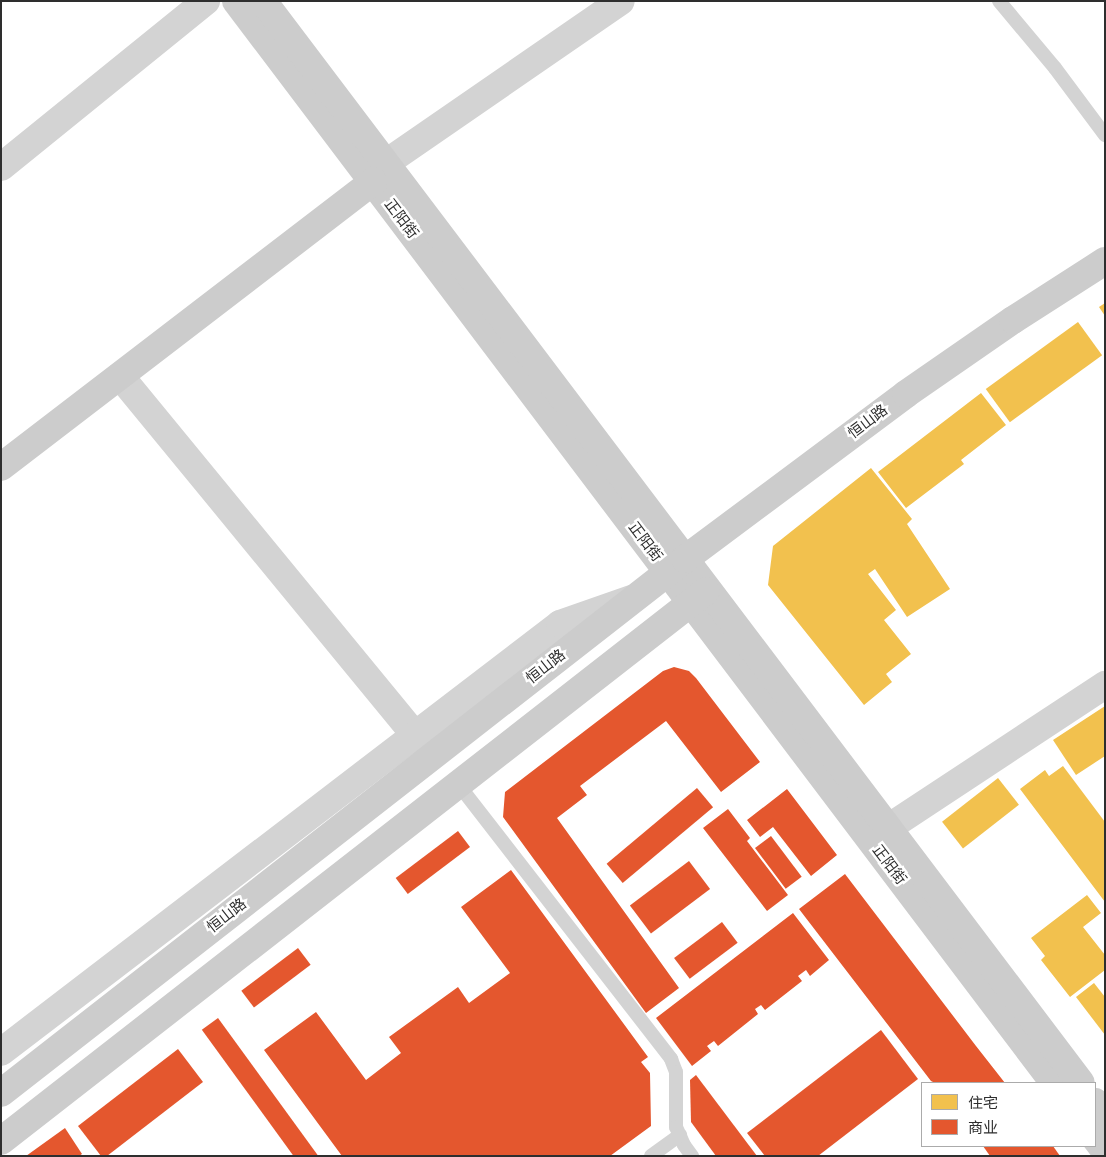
<!DOCTYPE html>
<html>
<head>
<meta charset="utf-8">
<style>
  body { margin:0 }
  #map { position:relative; width:1106px; height:1157px; overflow:hidden; background:#fff; font-family:"Roboto Condensed","Noto Sans SC",sans-serif }
  div>[style] { position:absolute }
  [style*='--x'] { left:calc(var(--x)*1px); top:calc(var(--y)*1px); width:calc(var(--w)*1px); rotate:calc(var(--a)*1deg) }
  .homes>* { inset:0; background:#f2c14e; transform-origin:0 0 }
  .shops>* { inset:0; background:#e4572e; transform-origin:0 0 }
  .lane>* { height:14px; margin:-7px; padding:0 7px; transform-origin:7px; border-radius:7px; background:#d3d3d3 }
  .street>* { height:28px; margin:-14px; padding:0 14px; transform-origin:14px; border-radius:14px; background:#d3d3d3 }
  .secondary>* { height:28px; margin:-14px; padding:0 14px; transform-origin:14px; border-radius:14px; background:#ccc }
  span { translate:-50% -50%; white-space:nowrap; text-align:center; line-height:1.15; -webkit-text-stroke:5px #fff; paint-order:stroke }
  .street-label { font-size:15px; color:#2e2e2e }
  .frame { position:absolute; inset:0; border:2px solid #2e2e2e; pointer-events:none }
  .legend { position:absolute; left:921px; top:1082px; width:175px; height:65px; box-sizing:border-box; background:#fff; border:1px solid #ababab; margin:0; padding:6px 9px; list-style:none; font-size:15px; color:#2e2e2e }
  .legend li { display:flex; align-items:center; gap:10px; height:25px }
  .legend b { width:25px; border:1px solid #ababab }
</style>
</head>
<body>
<div id="map">
  <div class="homes">
    <i style="clip-path:polygon(1105px 303px,1105px 316px,1099px 307px)"></i>
    <i style="left:1078px;top:322px;width:41px;height:114px;rotate:54deg"></i>
    <i style="clip-path:polygon(981px 393px,1006px 425px,961px 460px,964px 464px,906px 508px,878px 472px)"></i>
    <i style="clip-path:polygon(871px 468px,912px 519px,907px 524px,950px 589px,907px 617px,875px 569px,868px 574px,896px 610px,884px 620px,911px 654px,886px 674px,892px 682px,864px 705px,768px 585px,773px 546px)"></i>
    <i style="clip-path:polygon(1105px 706px,1105px 756px,1076px 775px,1053px 740px)"></i>
    <i style="clip-path:polygon(1063px 766px,1105px 822px,1105px 902px,1020px 789px,1045px 770px,1049px 776px)"></i>
    <i style="left:998px;top:778px;width:34px;height:71px;rotate:52deg"></i>
    <i style="clip-path:polygon(1087px 895px,1101px 913px,1083px 927px,1105px 955px,1105px 970px,1070px 997px,1041px 960px,1045px 956px,1031px 938px)"></i>
    <i style="clip-path:polygon(1094px 983px,1105px 997px,1105px 1035px,1076px 997px)"></i>
  </div>
  <div class="shops">
    <i style="clip-path:polygon(674px 667px,689px 671px,696px 678px,760px 762px,721px 792px,666px 721px,580px 786px,587px 795px,557px 818px,679px 988px,646px 1013px,503px 817px,505px 792px,663px 671px)"></i>
    <i style="left:697px;top:788px;width:25px;height:118px;rotate:50deg"></i>
    <i style="clip-path:polygon(787px 789px,837px 855px,811px 876px,773px 827px,760px 837px,747px 820px)"></i>
    <i style="clip-path:polygon(728px 809px,750px 838px,747px 841px,788px 895px,767px 911px,703px 828px)"></i>
    <i style="left:458px;top:831px;width:20px;height:78px;rotate:53deg"></i>
    <i style="left:771px;top:836px;width:51px;height:20px;rotate:53deg"></i>
    <i style="left:689px;top:861px;width:35px;height:74px;rotate:53deg"></i>
    <i style="clip-path:polygon(511px 870px,648px 1057px,641px 1062px,650px 1073px,651px 1126px,610px 1156px,342px 1156px,264px 1050px,316px 1012px,366px 1080px,401px 1053px,389px 1037px,458px 987px,469px 1003px,510px 973px,461px 907px)"></i>
    <i style="clip-path:polygon(845px 874px,976px 1046px,1005px 1083px,935px 1083px,931px 1081px,799px 909px)"></i>
    <i style="clip-path:polygon(793px 913px,829px 960px,810px 976px,806px 970px,798px 976px,802px 981px,765px 1010px,761px 1005px,755px 1009px,758px 1014px,718px 1046px,714px 1041px,707px 1046px,711px 1051px,692px 1066px,656px 1018px)"></i>
    <i style="left:722px;top:922px;width:26px;height:60px;rotate:53deg"></i>
    <i style="left:298px;top:948px;width:21px;height:71px;rotate:53deg"></i>
    <i style="left:218px;top:1018px;width:171px;height:20px;rotate:54deg"></i>
    <i style="clip-path:polygon(881px 1030px,918px 1079px,818px 1156px,765px 1156px,747px 1133px)"></i>
    <i style="clip-path:polygon(178px 1049px,203px 1082px,107px 1156px,101px 1156px,78px 1126px)"></i>
    <i style="clip-path:polygon(696px 1075px,757px 1156px,716px 1156px,691px 1122px,690px 1080px)"></i>
    <i style="clip-path:polygon(65px 1128px,82px 1154px,79px 1156px,26px 1156px)"></i>
    <i style="clip-path:polygon(983px 1146px,1053px 1146px,1060px 1156px,990px 1156px)"></i>
  </div>
  <div class="lane">
    <i style="--x:999;--y:1;--w:87;--a:50.1"></i>
    <i style="--x:1055;--y:68;--w:84;--a:53.3"></i>
    <i style="--x:458;--y:784;--w:348;--a:52.2"></i>
    <i style="--x:671;--y:1059;--w:14;--a:69"></i>
    <i style="--x:676;--y:1072;--w:55;--a:90"></i>
    <i style="--x:676;--y:1127;--w:20;--a:66"></i>
    <i style="--x:684;--y:1145;--w:14;--a:54"></i>
    <i style="--x:651;--y:1156;--w:36;--a:-36"></i>
  </div>
  <div class="street">
    <i style="--x:386;--y:163;--w:285;--a:-34.6"></i>
    <i style="--x:1;--y:167;--w:264;--a:-39"></i>
    <i style="--x:120;--y:376;--w:482;--a:50.6"></i>
    <i style="--x:888;--y:828;--w:260;--a:-33.4"></i>
    <i style="--x:1;--y:1052;--w:704;--a:-37.44"></i>
    <i style="--x:560;--y:624;--w:75;--a:-19.4"></i>
  </div>
  <div class="secondary">
    <i style="--x:236;--y:1;--w:1356;--a:52.91"></i>
    <i style="--x:263;--y:1;--w:1356;--a:52.91"></i>
    <i style="--x:1;--y:467;--w:469;--a:-37.5"></i>
    <i style="--x:1;--y:1093;--w:868;--a:-37.98"></i>
    <i style="--x:685;--y:559;--w:276;--a:-36.7"></i>
    <i style="--x:906;--y:394;--w:130;--a:-34.7"></i>
    <i style="--x:1013;--y:320;--w:109;--a:-32.7"></i>
    <i style="--x:1095;--y:1102;--w:16;--a:52"></i>
    <i style="--x:1095;--y:1138;--w:16;--a:52"></i>
    <i style="--x:1;--y:1141;--w:894;--a:-37.96"></i>
  </div>
  <div class="street-label">
    <span style="left:401px;top:219px;rotate:53deg">正阳街</span>
    <span style="left:868px;top:422px;rotate:-37deg">恒山路</span>
    <span style="left:645px;top:542px;rotate:53deg">正阳街</span>
    <span style="left:546px;top:667px;rotate:-38deg">恒山路</span>
    <span style="left:889px;top:865px;rotate:53deg">正阳街</span>
    <span style="left:227px;top:916px;rotate:-38deg">恒山路</span>
  </div>
  <div class="frame"></div>
  <ul class="legend">
  <li><b style="height:14px;background:#f2c14e"></b>住宅</li>
  <li><b style="height:14px;background:#e4572e"></b>商业</li>
  </ul>
</div>
</body>
</html>
